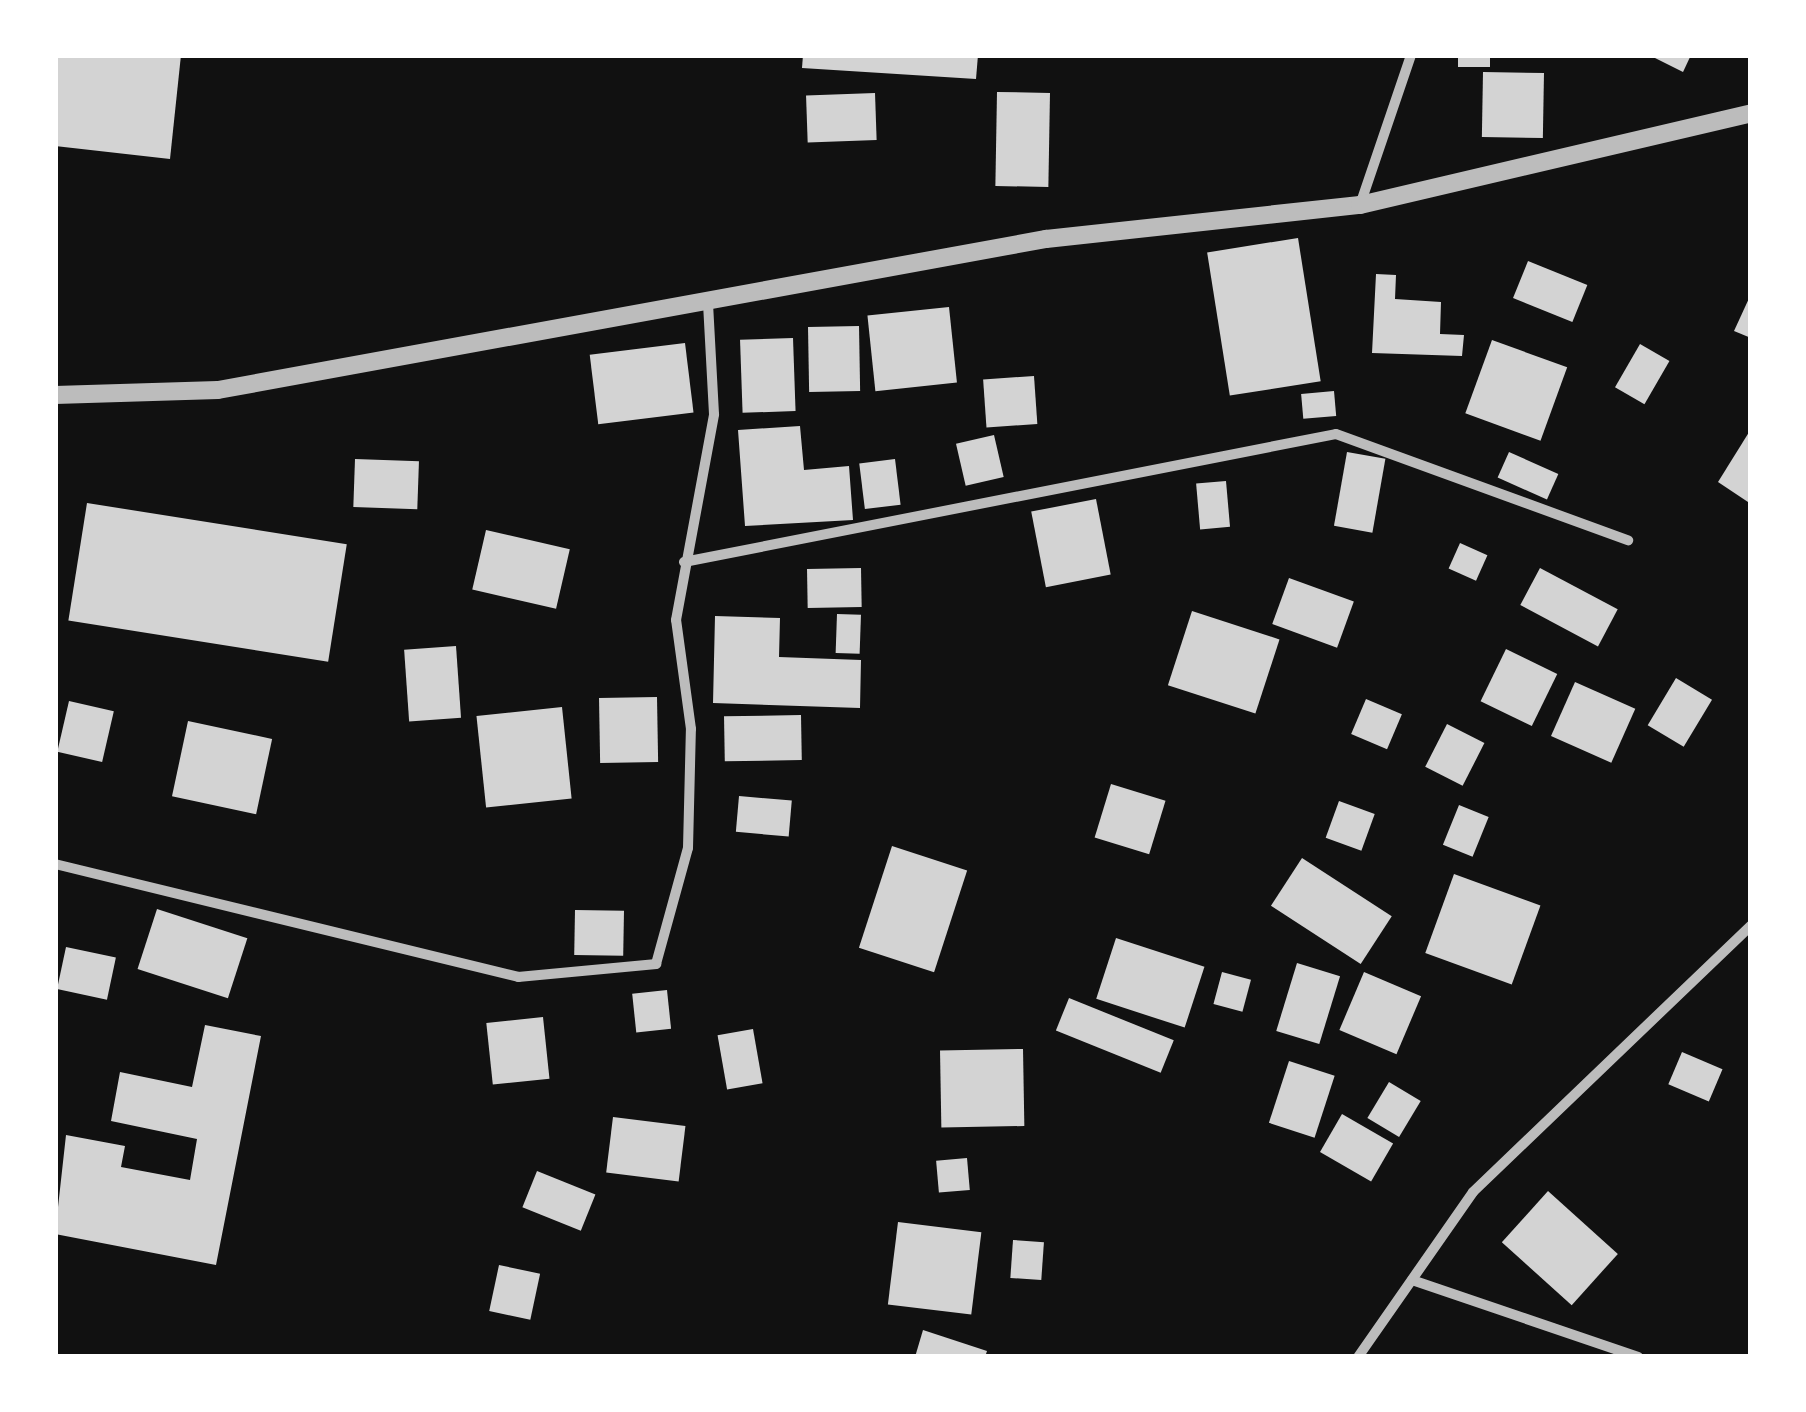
<!DOCTYPE html>
<html>
<head>
<meta charset="utf-8">
<style>
  body { margin:0 }
  #map { position:relative; width:1806px; height:1412px; overflow:hidden; background:#111; font-family:Commissioner,sans-serif }
  div>[style] { position:absolute }
  [style*='--x'] { left:calc(var(--x)*1px); top:calc(var(--y)*1px); width:calc(var(--w)*1px); rotate:calc(var(--a)*1deg) }
  .building>* { inset:0; background:#d3d3d3; transform-origin:0 0 }
  .minor>* { height:10px; margin:-5px; padding:0 5px; transform-origin:5px; border-radius:5px; background:#bcbcbc }
  .tertiary>* { height:18px; margin:-9px; padding:0 9px; transform-origin:9px; border-radius:9px; background:#bcbcbc }
  span { translate:-50% -50%; white-space:nowrap; text-align:center; line-height:1.15; -webkit-text-stroke:10px #fff; paint-order:stroke }
  .frame { position:absolute; inset:0; border:58px solid #fff; pointer-events:none }
</style>
</head>
<body>
<div id="map">
  <div class="building">
    <i style="clip-path:polygon(55px 55px,181px 55px,170px 159px,55px 146px)"></i>
    <i style="clip-path:polygon(803px 55px,978px 55px,976px 79px,802px 68px)"></i>
    <i style="left:1458px;top:55px;width:32px;height:12px"></i>
    <i style="clip-path:polygon(1649px 55px,1691px 55px,1683px 72px)"></i>
    <i style="left:1483px;top:72px;width:61px;height:65px;rotate:1deg"></i>
    <i style="left:997px;top:92px;width:53px;height:94px;rotate:1deg"></i>
    <i style="left:875px;top:93px;width:47px;height:69px;rotate:88deg"></i>
    <i style="left:1298px;top:238px;width:145px;height:92px;rotate:81deg"></i>
    <i style="left:1528px;top:261px;width:64px;height:40px;rotate:22deg"></i>
    <i style="clip-path:polygon(1376px 274px,1396px 275px,1395px 299px,1441px 302px,1440px 334px,1464px 335px,1462px 356px,1372px 353px)"></i>
    <i style="clip-path:polygon(1751px 294px,1751px 338px,1734px 331px)"></i>
    <i style="left:949px;top:307px;width:76px;height:82px;rotate:84deg"></i>
    <i style="left:859px;top:326px;width:65px;height:51px;rotate:89deg"></i>
    <i style="left:793px;top:338px;width:73px;height:53px;rotate:88deg"></i>
    <i style="left:1492px;top:340px;width:80px;height:78px;rotate:20deg"></i>
    <i style="left:685px;top:343px;width:70px;height:96px;rotate:83deg"></i>
    <i style="left:1640px;top:344px;width:34px;height:50px;rotate:30deg"></i>
    <i style="left:1034px;top:376px;width:48px;height:51px;rotate:86deg"></i>
    <i style="left:1334px;top:391px;width:25px;height:33px;rotate:85deg"></i>
    <i style="clip-path:polygon(800px 426px,804px 470px,849px 466px,853px 520px,745px 526px,738px 430px)"></i>
    <i style="clip-path:polygon(1751px 429px,1751px 504px,1718px 482px)"></i>
    <i style="left:994px;top:435px;width:43px;height:39px;rotate:77deg"></i>
    <i style="left:1347px;top:452px;width:39px;height:75px;rotate:10deg"></i>
    <i style="left:1509px;top:452px;width:54px;height:28px;rotate:24deg"></i>
    <i style="left:355px;top:459px;width:64px;height:48px;rotate:2deg"></i>
    <i style="left:895px;top:459px;width:46px;height:36px;rotate:83deg"></i>
    <i style="left:1226px;top:481px;width:46px;height:30px;rotate:85deg"></i>
    <i style="left:1096px;top:499px;width:77px;height:66px;rotate:79deg"></i>
    <i style="left:87px;top:503px;width:263px;height:119px;rotate:9deg"></i>
    <i style="left:486px;top:530px;width:86px;height:61px;rotate:13deg"></i>
    <i style="left:1460px;top:543px;width:30px;height:28px;rotate:24deg"></i>
    <i style="left:861px;top:568px;width:39px;height:54px;rotate:89deg"></i>
    <i style="left:1540px;top:568px;width:88px;height:42px;rotate:28deg"></i>
    <i style="left:1289px;top:578px;width:69px;height:49px;rotate:20deg"></i>
    <i style="left:1192px;top:611px;width:92px;height:78px;rotate:18deg"></i>
    <i style="left:837px;top:614px;width:24px;height:39px;rotate:2deg"></i>
    <i style="clip-path:polygon(715px 616px,780px 618px,779px 657px,861px 660px,860px 708px,713px 703px)"></i>
    <i style="left:456px;top:646px;width:72px;height:52px;rotate:86deg"></i>
    <i style="left:1506px;top:649px;width:57px;height:58px;rotate:26deg"></i>
    <i style="left:1676px;top:678px;width:42px;height:55px;rotate:31deg"></i>
    <i style="left:1575px;top:682px;width:66px;height:59px;rotate:24deg"></i>
    <i style="left:657px;top:697px;width:65px;height:58px;rotate:89deg"></i>
    <i style="left:1366px;top:699px;width:39px;height:38px;rotate:23deg"></i>
    <i style="left:69px;top:701px;width:46px;height:52px;rotate:13deg"></i>
    <i style="left:562px;top:707px;width:92px;height:86px;rotate:84deg"></i>
    <i style="left:801px;top:715px;width:45px;height:77px;rotate:89deg"></i>
    <i style="left:188px;top:721px;width:86px;height:77px;rotate:12deg"></i>
    <i style="left:1447px;top:724px;width:42px;height:48px;rotate:27deg"></i>
    <i style="left:1111px;top:784px;width:57px;height:56px;rotate:17deg"></i>
    <i style="left:739px;top:796px;width:53px;height:36px;rotate:5deg"></i>
    <i style="left:1339px;top:801px;width:38px;height:39px;rotate:20deg"></i>
    <i style="left:1459px;top:805px;width:32px;height:43px;rotate:22deg"></i>
    <i style="left:892px;top:846px;width:79px;height:107px;rotate:18deg"></i>
    <i style="left:1302px;top:858px;width:107px;height:57px;rotate:33deg"></i>
    <i style="left:1454px;top:874px;width:92px;height:84px;rotate:20deg"></i>
    <i style="left:157px;top:909px;width:95px;height:63px;rotate:18deg"></i>
    <i style="left:575px;top:910px;width:49px;height:45px;rotate:1deg"></i>
    <i style="left:1116px;top:938px;width:93px;height:64px;rotate:18deg"></i>
    <i style="left:66px;top:947px;width:51px;height:43px;rotate:12deg"></i>
    <i style="left:1297px;top:963px;width:45px;height:71px;rotate:17deg"></i>
    <i style="left:1222px;top:972px;width:30px;height:33px;rotate:15deg"></i>
    <i style="left:1364px;top:972px;width:62px;height:63px;rotate:23deg"></i>
    <i style="left:667px;top:990px;width:39px;height:35px;rotate:84deg"></i>
    <i style="left:1069px;top:998px;width:113px;height:35px;rotate:22deg"></i>
    <i style="left:543px;top:1017px;width:62px;height:57px;rotate:84deg"></i>
    <i style="clip-path:polygon(205px 1025px,261px 1036px,216px 1265px,55px 1234px,66px 1135px,125px 1146px,121px 1167px,190px 1180px,197px 1139px,111px 1121px,120px 1072px,192px 1087px)"></i>
    <i style="left:753px;top:1029px;width:55px;height:36px;rotate:80deg"></i>
    <i style="left:1023px;top:1049px;width:77px;height:83px;rotate:89deg"></i>
    <i style="left:1682px;top:1052px;width:44px;height:35px;rotate:23deg"></i>
    <i style="left:1289px;top:1061px;width:48px;height:65px;rotate:18deg"></i>
    <i style="left:1389px;top:1082px;width:37px;height:42px;rotate:31deg"></i>
    <i style="left:1342px;top:1114px;width:59px;height:44px;rotate:30deg"></i>
    <i style="left:613px;top:1117px;width:73px;height:56px;rotate:7deg"></i>
    <i style="left:967px;top:1158px;width:32px;height:31px;rotate:85deg"></i>
    <i style="left:537px;top:1171px;width:63px;height:39px;rotate:22deg"></i>
    <i style="left:1548px;top:1191px;width:94px;height:69px;rotate:42deg"></i>
    <i style="left:898px;top:1222px;width:84px;height:83px;rotate:7deg"></i>
    <i style="left:1013px;top:1240px;width:31px;height:38px;rotate:4deg"></i>
    <i style="left:499px;top:1265px;width:42px;height:47px;rotate:12deg"></i>
    <i style="clip-path:polygon(923px 1330px,987px 1351px,985px 1357px,915px 1357px)"></i>
  </div>
  <div class="minor">
    <i style="--x:1360;--y:205;--w:158;--a:-71.2"></i>
    <i style="--x:684;--y:562;--w:664;--a:-11.11"></i>
    <i style="--x:1336;--y:434;--w:311;--a:20"></i>
    <i style="--x:55;--y:864;--w:477;--a:13.7"></i>
    <i style="--x:518;--y:977;--w:139;--a:-5.4"></i>
    <i style="--x:656;--y:964;--w:120;--a:-74.6"></i>
    <i style="--x:688;--y:848;--w:119;--a:-88.6"></i>
    <i style="--x:691;--y:729;--w:110;--a:-97.8"></i>
    <i style="--x:676;--y:620;--w:209;--a:-79.5"></i>
    <i style="--x:714;--y:414;--w:110;--a:-93.1"></i>
    <i style="--x:1412;--y:1280;--w:239;--a:18.8"></i>
    <i style="--x:1358;--y:1357;--w:201;--a:-55.1"></i>
    <i style="--x:1473;--y:1192;--w:385;--a:-43.8"></i>
  </div>
  <div class="tertiary">
    <i style="--x:55;--y:395;--w:163;--a:-1.8"></i>
    <i style="--x:218;--y:390;--w:842;--a:-10.34"></i>
    <i style="--x:1046;--y:239;--w:316;--a:-6.2"></i>
    <i style="--x:1360;--y:205;--w:402;--a:-13.2"></i>
  </div>
  <div class="frame"></div>
</div>
</body>
</html>
